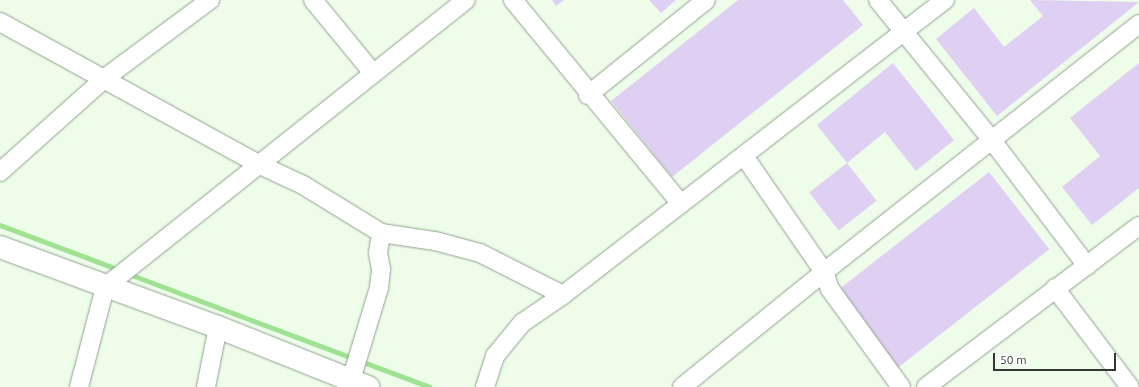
<!DOCTYPE html>
<html>
<head>
<meta charset="utf-8">
<style>
  body { margin:0 }
  #map { position:relative; width:1139px; height:387px; overflow:hidden; background:#edfdea; font-family:Ubuntu,sans-serif }
  div>[style] { position:absolute }
  [style*='--x'] { left:calc(var(--x)*1px); top:calc(var(--y)*1px); width:calc(var(--w)*1px); rotate:calc(var(--a)*1deg) }
  .stream>* { height:5px; margin:-2.5px; padding:0 2.5px; transform-origin:2.5px; border-radius:2.5px; background:#9ee292 }
  .building>* { inset:0; background:#dfcff3; transform-origin:0 0 }
  .roads { filter:drop-shadow(0 0 1px #92a190) drop-shadow(0 0 1px #92a190) }
  .minor>* { height:18px; margin:-9px; padding:0 9px; transform-origin:9px; border-radius:9px; background:#fff }
  .tertiary>* { height:22px; margin:-11px; padding:0 11px; transform-origin:11px; border-radius:11px; background:#fff }
  span { translate:-50% -50%; white-space:nowrap; text-align:center; line-height:1.15; -webkit-text-stroke:3.5px #fff; paint-order:stroke }
  .scale { position:absolute; left:993px; top:353px; width:123px; height:18px; box-sizing:border-box; border:2px solid #333932; border-top:0; padding-left:5px; font-size:12px; line-height:14px; white-space:nowrap; color:#333932; -webkit-text-stroke:3px #fff; paint-order:stroke }
</style>
</head>
<body>
<div id="map">
  <div class="stream">
    <i style="--x:0;--y:225;--w:128;--a:20.6"></i>
    <i style="--x:129;--y:274;--w:321;--a:20.6"></i>
  </div>
  <div class="building">
    <i style="clip-path:polygon(552px 0,564px 0,556px 6px)"></i>
    <i style="clip-path:polygon(649px 0,676px 0,661px 13px)"></i>
    <i style="clip-path:polygon(738px 0,843px 0,863px 25px,672px 177px,611px 101px)"></i>
    <i style="clip-path:polygon(1030px 0,1139px 2px,997px 116px,936px 39px,974px 8px,1004px 47px,1043px 16px)"></i>
    <i style="clip-path:polygon(893px 63px,954px 140px,916px 171px,885px 132px,847px 163px,817px 125px)"></i>
    <i style="clip-path:polygon(1139px 63px,1139px 188px,1092px 225px,1062px 187px,1100px 156px,1070px 118px)"></i>
    <i style="left:847px;top:163px;width:48px;height:48px;rotate:52deg"></i>
    <i style="left:989px;top:172px;width:98px;height:196px;rotate:52deg"></i>
  </div>
  <div class="roads">
    <div class="minor">
      <i style="--x:313;--y:0;--w:94;--a:50.6"></i>
      <i style="--x:513;--y:0;--w:264;--a:50.5"></i>
      <i style="--x:878;--y:0;--w:179;--a:50.9"></i>
      <i style="--x:991;--y:139;--w:159;--a:52.9"></i>
      <i style="--x:0;--y:22;--w:294;--a:28.8"></i>
      <i style="--x:258;--y:164;--w:50;--a:25"></i>
      <i style="--x:303;--y:185;--w:92;--a:31.6"></i>
      <i style="--x:381;--y:233;--w:55;--a:8.4"></i>
      <i style="--x:435;--y:241;--w:47;--a:14.9"></i>
      <i style="--x:480;--y:253;--w:93;--a:26.8"></i>
      <i style="--x:588;--y:95;--w:151;--a:-38.8"></i>
      <i style="--x:744;--y:156;--w:141;--a:55.4"></i>
      <i style="--x:824;--y:272;--w:18;--a:71"></i>
      <i style="--x:830;--y:289;--w:121;--a:54.1"></i>
      <i style="--x:0;--y:172;--w:141;--a:-41.8"></i>
      <i style="--x:105;--y:78;--w:131;--a:-36.6"></i>
      <i style="--x:1055;--y:288;--w:124;--a:52.9"></i>
      <i style="--x:351;--y:380;--w:96;--a:-73.1"></i>
      <i style="--x:379;--y:288;--w:19;--a:-84"></i>
      <i style="--x:381;--y:269;--w:16;--a:-101"></i>
      <i style="--x:378;--y:253;--w:20;--a:-81"></i>
      <i style="--x:79;--y:387;--w:103;--a:-75.4"></i>
      <i style="--x:105;--y:287;--w:461;--a:-38.5"></i>
      <i style="--x:206;--y:387;--w:61;--a:-78.7"></i>
      <i style="--x:485;--y:387;--w:33;--a:-72"></i>
      <i style="--x:495;--y:356;--w:43;--a:-50.7"></i>
      <i style="--x:522;--y:323;--w:50;--a:-34.3"></i>
      <i style="--x:563;--y:295;--w:483;--a:-37.7"></i>
      <i style="--x:682;--y:387;--w:183;--a:-39"></i>
      <i style="--x:824;--y:272;--w:401;--a:-38.2"></i>
      <i style="--x:926;--y:387;--w:267;--a:-37.1"></i>
    </div>
    <div class="tertiary">
      <i style="--x:0;--y:247;--w:232;--a:20.2"></i>
      <i style="--x:218;--y:327;--w:162;--a:21.8"></i>
    </div>
  </div>
  <div class="scale">50 m</div>
</div>
</body>
</html>
